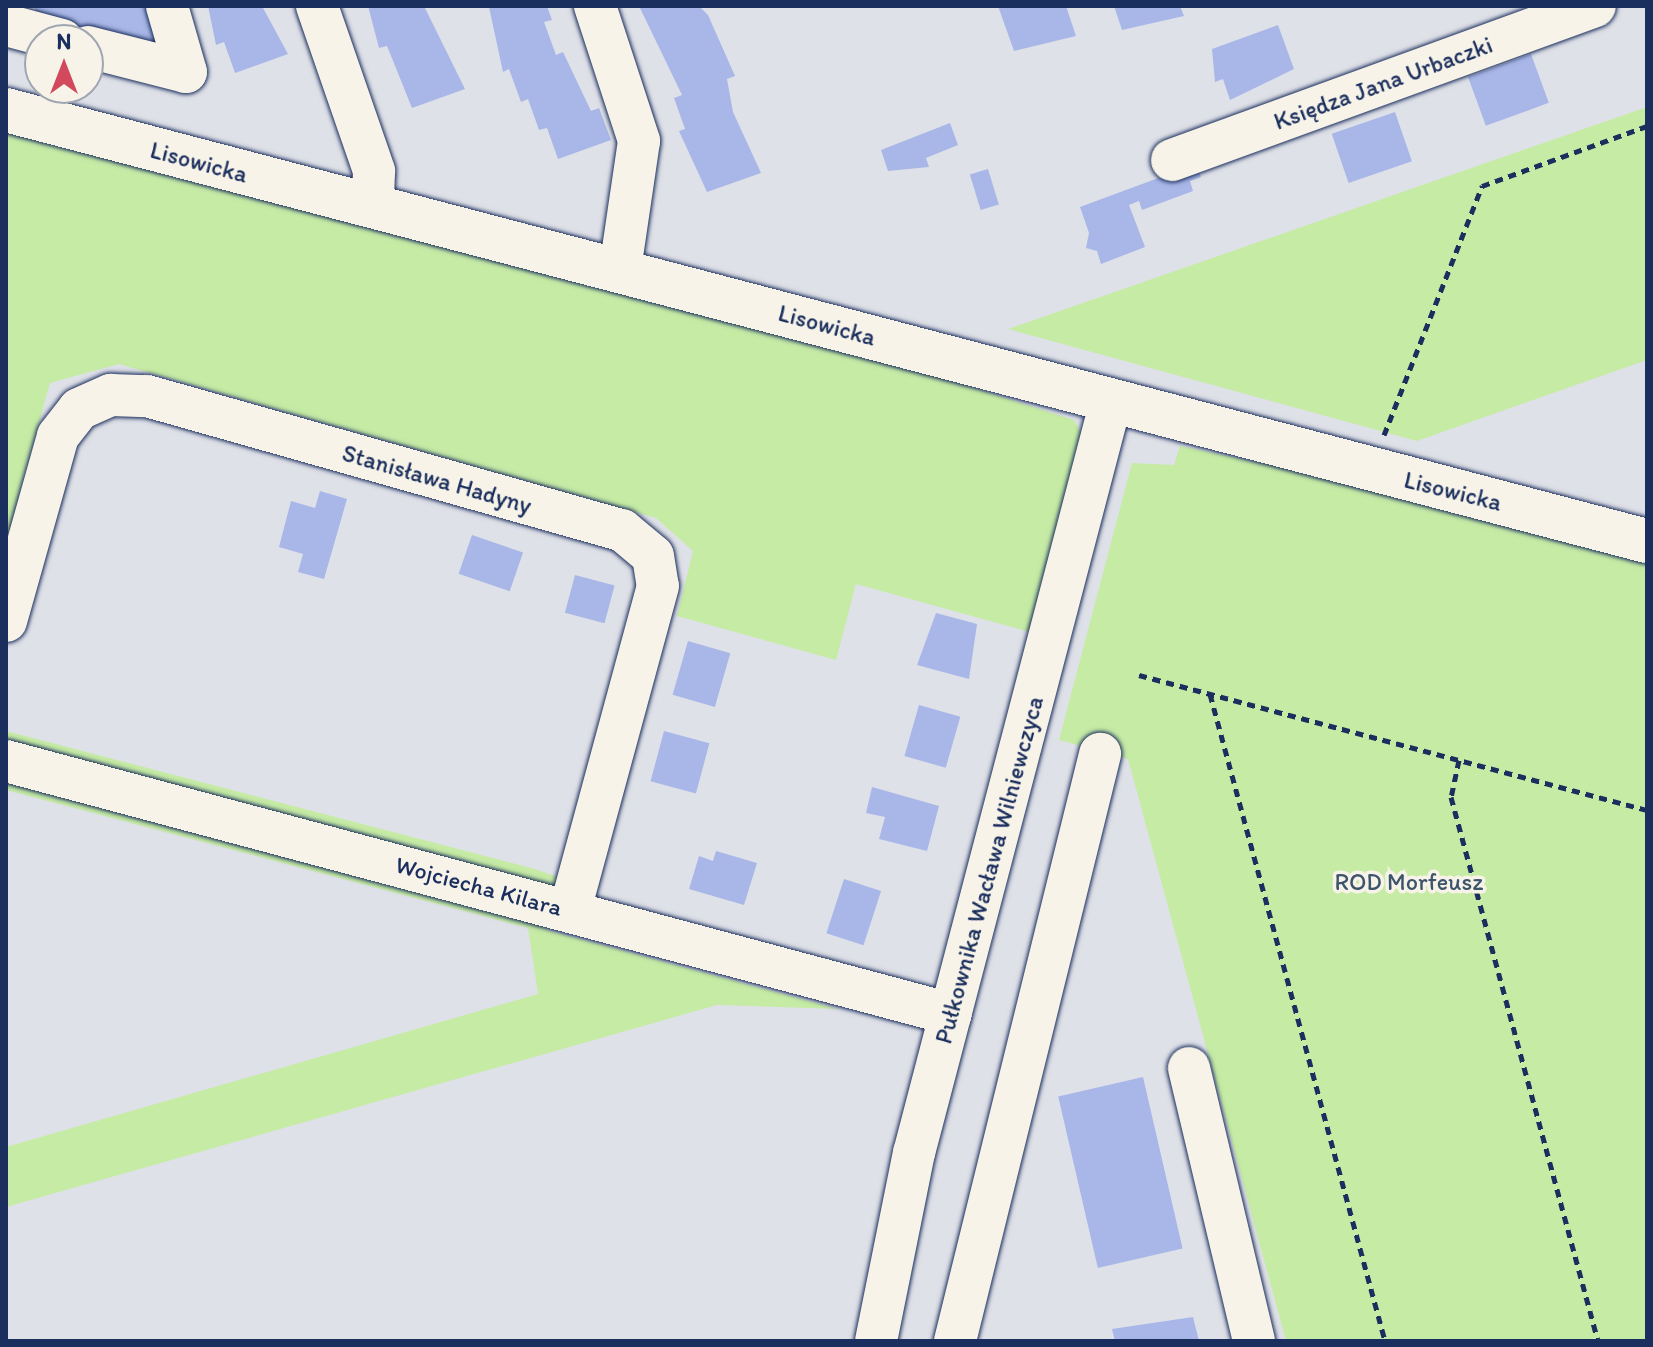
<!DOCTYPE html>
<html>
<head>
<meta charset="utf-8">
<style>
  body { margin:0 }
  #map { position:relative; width:1653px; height:1347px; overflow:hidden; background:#dfe1e8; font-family:Itim,sans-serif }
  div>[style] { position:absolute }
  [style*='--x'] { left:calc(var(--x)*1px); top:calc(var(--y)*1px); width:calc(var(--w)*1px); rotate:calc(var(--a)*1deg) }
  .green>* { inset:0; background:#c6eba5 }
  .building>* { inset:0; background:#a8b7e7; transform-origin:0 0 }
  .path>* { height:5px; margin-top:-2.5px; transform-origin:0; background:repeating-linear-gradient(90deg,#1b2f5e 0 8px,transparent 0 14px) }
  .roads { filter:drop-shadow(0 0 2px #1b2f5e) drop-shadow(0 0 2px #1b2f5e) }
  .minor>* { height:42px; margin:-21px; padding:0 21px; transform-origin:21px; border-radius:21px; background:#f7f3e8 }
  .major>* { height:44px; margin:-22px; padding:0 22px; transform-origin:22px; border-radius:22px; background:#f7f3e8 }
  span { translate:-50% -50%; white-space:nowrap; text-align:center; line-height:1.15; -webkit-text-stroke:7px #f7f3e8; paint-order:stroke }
  .street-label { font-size:24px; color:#1b2f5e }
  .park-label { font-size:24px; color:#3d556c }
  .frame { position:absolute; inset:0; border:8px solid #1b2f5e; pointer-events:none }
  .north { position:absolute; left:24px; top:24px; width:80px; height:80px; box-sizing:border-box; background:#f7f3e8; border:2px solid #9fa5b1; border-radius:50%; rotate:0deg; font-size:22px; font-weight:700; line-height:32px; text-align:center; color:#1b2f5e }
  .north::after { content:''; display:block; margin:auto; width:28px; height:36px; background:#d1495b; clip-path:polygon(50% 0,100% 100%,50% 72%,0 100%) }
</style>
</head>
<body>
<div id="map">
  <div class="green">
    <i style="clip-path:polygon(1647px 107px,1647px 360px,1417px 441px,1008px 329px)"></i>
    <i style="clip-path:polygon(6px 131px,884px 359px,1074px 420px,1086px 441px,1033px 633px,856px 584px,836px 660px,677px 616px,693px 551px,656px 518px,119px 364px,50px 383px,6px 543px)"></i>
    <i style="clip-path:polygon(1180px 446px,1362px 484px,1647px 560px,1647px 1341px,1286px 1341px,1128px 759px,1059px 740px,1132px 463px,1174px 465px)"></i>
    <i style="clip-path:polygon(6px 731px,535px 869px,583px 886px,547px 930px,838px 1009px,717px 1005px,6px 1207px,6px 1147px,538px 994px,528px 928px,6px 790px)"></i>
  </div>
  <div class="building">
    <i style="clip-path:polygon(34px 6px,157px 6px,170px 45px,151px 51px,39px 20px)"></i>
    <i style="clip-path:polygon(208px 6px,262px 6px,288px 54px,235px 73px,224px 42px,216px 45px)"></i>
    <i style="clip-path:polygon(368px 6px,424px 6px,465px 89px,412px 108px,387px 46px,379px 48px)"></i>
    <i style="clip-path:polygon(547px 6px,552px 20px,544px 22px,556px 55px,563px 52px,591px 111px,599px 108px,611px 140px,558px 159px,547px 128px,539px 130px,528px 99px,521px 102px,509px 69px,503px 72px,489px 7px)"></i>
    <i style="clip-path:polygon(639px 6px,699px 6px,708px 15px,735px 76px,727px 79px,733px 112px,761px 173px,707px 192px,679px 131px,685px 129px,674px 98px,682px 95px)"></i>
    <i style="clip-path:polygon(998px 6px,1066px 6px,1076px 36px,1014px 51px)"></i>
    <i style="clip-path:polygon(1114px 6px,1180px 6px,1184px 16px,1122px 30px)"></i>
    <i style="clip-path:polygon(1278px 25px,1294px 69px,1230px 100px,1223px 79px,1215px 82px,1212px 49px)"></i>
    <i style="left:1531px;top:54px;width:52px;height:67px;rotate:70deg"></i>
    <i style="left:1395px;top:112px;width:52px;height:67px;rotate:71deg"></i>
    <i style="clip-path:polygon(950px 123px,958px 145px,926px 158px,929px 167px,888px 171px,881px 150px)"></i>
    <i style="clip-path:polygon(1196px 164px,1201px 177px,1190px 181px,1193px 191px,1142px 210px,1139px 201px,1129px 205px,1145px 247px,1101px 264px,1097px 251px,1086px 248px,1089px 233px,1080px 207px)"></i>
    <i style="left:988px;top:169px;width:37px;height:19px;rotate:73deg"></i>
    <i style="clip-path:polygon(320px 491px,347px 499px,324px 579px,298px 572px,303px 554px,279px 547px,291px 501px,315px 508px)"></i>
    <i style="left:472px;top:535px;width:54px;height:41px;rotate:19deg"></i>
    <i style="left:575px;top:575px;width:41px;height:39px;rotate:15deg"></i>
    <i style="clip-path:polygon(936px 613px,977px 624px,969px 679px,917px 665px)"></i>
    <i style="left:688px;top:641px;width:44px;height:56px;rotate:16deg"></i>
    <i style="left:919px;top:705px;width:43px;height:53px;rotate:16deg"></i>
    <i style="left:664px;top:731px;width:47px;height:52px;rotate:15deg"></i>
    <i style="clip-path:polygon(872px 787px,939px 806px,927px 851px,879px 839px,885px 817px,866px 813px)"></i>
    <i style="clip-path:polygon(716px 851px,757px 863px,744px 905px,689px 889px,699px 856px,713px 861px)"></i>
    <i style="left:844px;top:879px;width:39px;height:57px;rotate:18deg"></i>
    <i style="left:1143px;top:1077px;width:176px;height:87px;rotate:77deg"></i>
    <i style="clip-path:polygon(1193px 1317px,1199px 1341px,1115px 1341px,1112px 1329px)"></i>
  </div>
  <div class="path">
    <i style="--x:1384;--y:435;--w:268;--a:-68.5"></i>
    <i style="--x:1482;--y:186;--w:176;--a:-20"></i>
    <i style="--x:1139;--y:675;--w:526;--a:14.88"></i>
    <i style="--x:1210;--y:694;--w:670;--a:74.86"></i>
    <i style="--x:1459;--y:760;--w:38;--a:102"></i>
    <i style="--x:1451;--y:797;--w:564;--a:74.88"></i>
  </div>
  <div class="roads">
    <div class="minor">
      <i style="--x:317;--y:6;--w:175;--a:70.9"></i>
      <i style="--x:374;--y:171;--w:36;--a:92"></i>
      <i style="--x:595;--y:6;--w:142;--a:71.9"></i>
      <i style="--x:639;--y:141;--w:130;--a:98.4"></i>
      <i style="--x:6;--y:25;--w:58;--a:15"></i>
      <i style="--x:88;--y:47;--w:101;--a:14.3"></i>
      <i style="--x:186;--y:72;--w:69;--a:-106.1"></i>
      <i style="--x:1172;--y:160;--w:450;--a:-20"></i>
      <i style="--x:6;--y:621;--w:192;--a:-74.3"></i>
      <i style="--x:58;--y:436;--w:34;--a:-52"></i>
      <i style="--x:79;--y:409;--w:35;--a:-24"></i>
      <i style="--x:111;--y:395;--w:36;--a:2"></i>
      <i style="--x:147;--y:396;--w:494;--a:15.8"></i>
      <i style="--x:622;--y:530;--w:40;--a:40"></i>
      <i style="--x:653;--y:556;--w:30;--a:81"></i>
      <i style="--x:658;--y:586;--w:336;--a:105.2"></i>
      <i style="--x:6;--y:761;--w:978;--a:14.99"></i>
      <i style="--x:1189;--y:1068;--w:281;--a:76.6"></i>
      <i style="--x:876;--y:1341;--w:192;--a:-78.6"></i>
      <i style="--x:914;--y:1153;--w:777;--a:-75.32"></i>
      <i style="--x:955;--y:1341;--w:605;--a:-76.12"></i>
    </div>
    <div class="major">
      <i style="--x:6;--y:110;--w:1697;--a:14.72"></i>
    </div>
  </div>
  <div class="street-label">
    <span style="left:1383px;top:83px;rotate:-20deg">Księdza Jana Urbaczki</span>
    <span style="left:199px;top:162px;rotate:15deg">Lisowicka</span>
    <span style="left:827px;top:325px;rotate:15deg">Lisowicka</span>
    <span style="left:437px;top:479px;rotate:16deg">Stanisława Hadyny</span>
    <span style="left:1453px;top:491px;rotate:14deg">Lisowicka</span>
    <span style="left:989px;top:870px;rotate:-75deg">Pułkownika Wacława Wilniewczyca</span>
    <span style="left:479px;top:886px;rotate:15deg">Wojciecha Kilara</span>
  </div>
  <div class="park-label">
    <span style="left:1409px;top:882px">ROD Morfeusz</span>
  </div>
  <div class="frame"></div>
  <div class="north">N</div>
</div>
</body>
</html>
